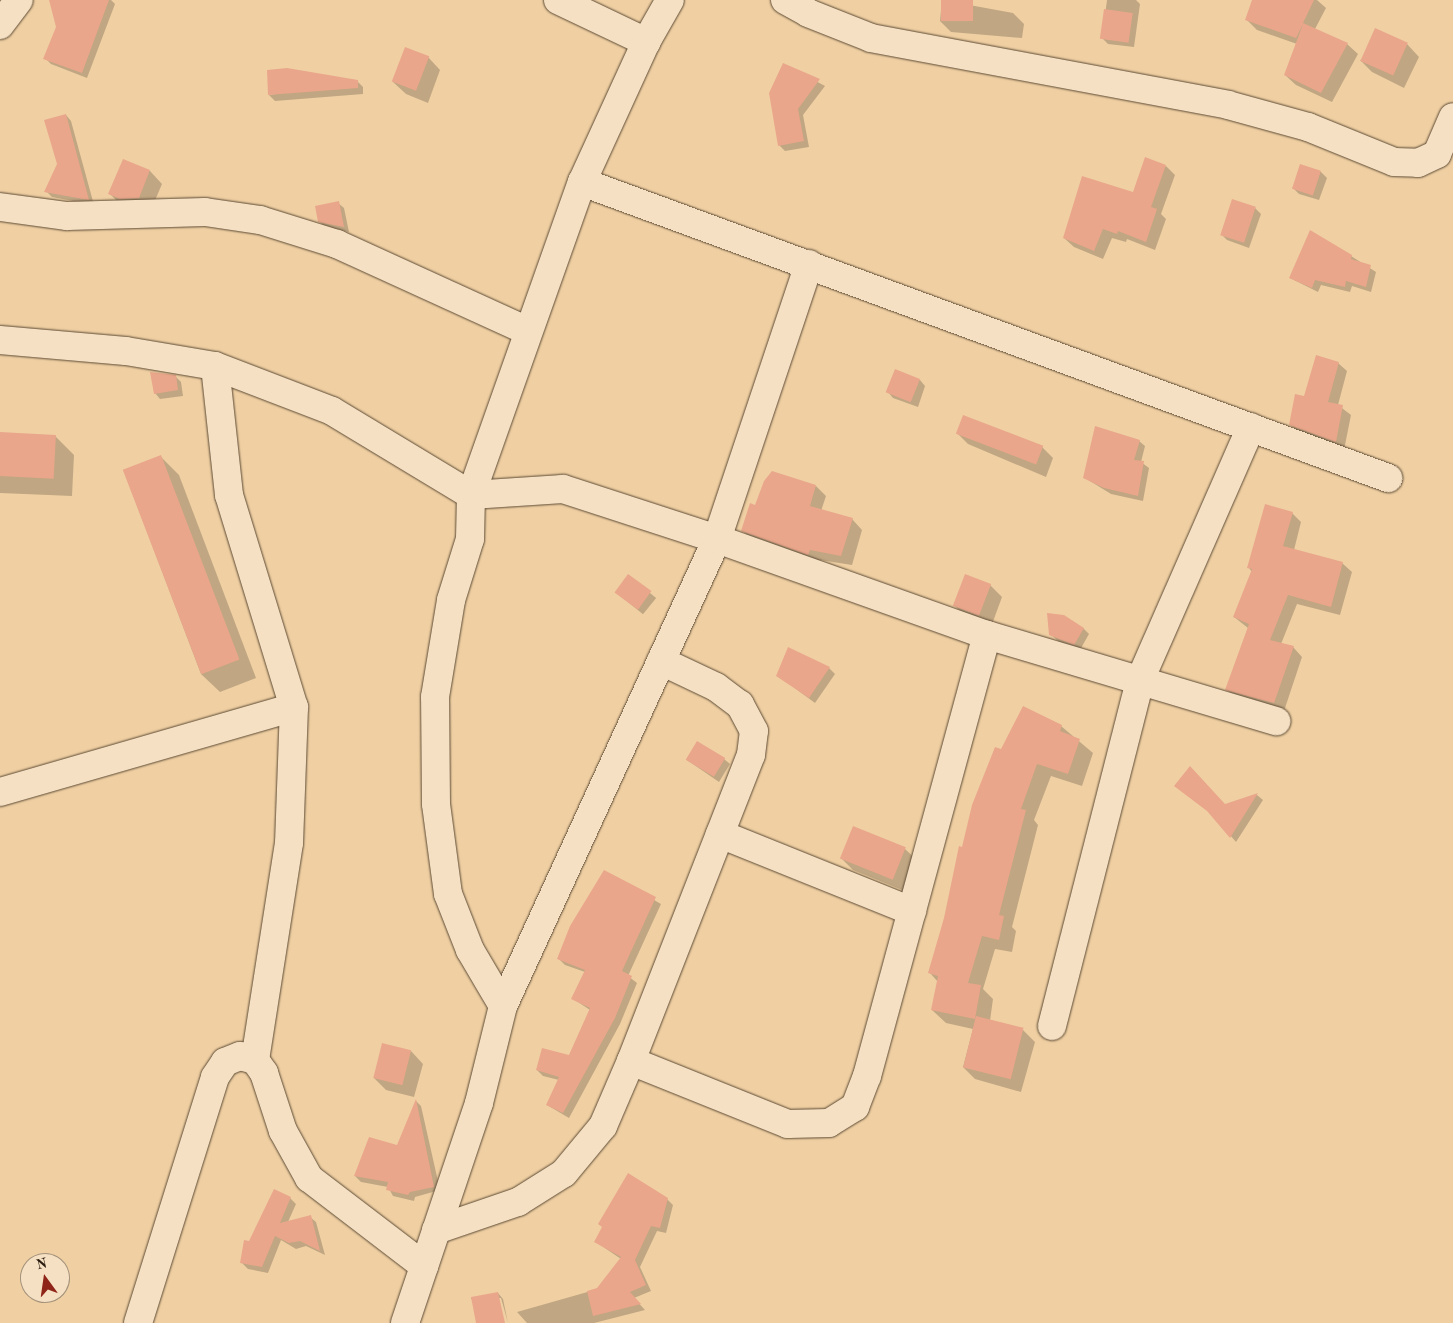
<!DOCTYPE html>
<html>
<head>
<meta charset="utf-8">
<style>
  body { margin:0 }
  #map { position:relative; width:1453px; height:1323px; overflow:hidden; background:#f0d0a3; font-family:"Old Standard TT",serif }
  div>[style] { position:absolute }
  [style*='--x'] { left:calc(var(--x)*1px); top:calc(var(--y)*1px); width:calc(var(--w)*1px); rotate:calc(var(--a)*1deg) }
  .shadow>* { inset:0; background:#0003; transform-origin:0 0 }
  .building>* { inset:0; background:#e9a68b; transform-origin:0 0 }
  .roads { filter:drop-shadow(0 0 1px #5c4a35) drop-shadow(0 0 1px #5c4a35) }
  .minor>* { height:28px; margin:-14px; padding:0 14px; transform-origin:14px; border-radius:14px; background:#f5e0c3 }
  span { translate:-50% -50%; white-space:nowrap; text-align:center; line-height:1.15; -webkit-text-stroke:4.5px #f5e0c3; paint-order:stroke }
  .north { position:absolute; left:20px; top:1253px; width:50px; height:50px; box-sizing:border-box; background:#f5e0c3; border:1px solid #a4927b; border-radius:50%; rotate:346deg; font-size:14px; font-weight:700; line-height:20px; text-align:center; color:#2b1d10 }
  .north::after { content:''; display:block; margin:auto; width:18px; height:22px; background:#8f2418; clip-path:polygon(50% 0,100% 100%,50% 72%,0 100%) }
</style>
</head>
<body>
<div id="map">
  <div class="shadow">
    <i style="clip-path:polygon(51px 0,111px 0,115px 4px,87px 78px,51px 64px,45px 58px,57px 27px)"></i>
    <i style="clip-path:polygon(942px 0,1013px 13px,1024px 24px,1022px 38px,951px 32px,940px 21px)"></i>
    <i style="clip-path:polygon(1107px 0,1136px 0,1140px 4px,1134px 47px,1108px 44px,1102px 38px)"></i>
    <i style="clip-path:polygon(1253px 0,1317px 0,1326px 8px,1315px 29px,1347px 44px,1358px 54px,1332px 102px,1296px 85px,1285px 75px,1297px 44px,1257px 30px,1246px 19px)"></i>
    <i style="clip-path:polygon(1407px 44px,1419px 57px,1404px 88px,1372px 72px,1360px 60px)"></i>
    <i style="clip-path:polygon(428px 57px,440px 70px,428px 103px,406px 94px,393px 82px)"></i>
    <i style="clip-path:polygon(784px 64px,825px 86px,803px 115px,809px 147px,785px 151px,779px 145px)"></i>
    <i style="clip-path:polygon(357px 81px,363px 87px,363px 94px,275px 101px,269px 95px)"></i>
    <i style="clip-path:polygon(66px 115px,71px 121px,94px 205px,52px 197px,46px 191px,58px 164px)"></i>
    <i style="clip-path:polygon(123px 161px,150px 171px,162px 184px,151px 210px,122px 206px,110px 194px)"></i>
    <i style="clip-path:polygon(1166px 166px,1175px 175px,1161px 214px,1166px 219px,1155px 250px,1127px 239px,1126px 242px,1112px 238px,1103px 259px,1074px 247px,1064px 238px,1133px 193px)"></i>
    <i style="clip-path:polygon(1300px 166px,1321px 172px,1327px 178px,1319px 200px,1299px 194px,1293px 188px)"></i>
    <i style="clip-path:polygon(338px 203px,344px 208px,349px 232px,325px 227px,319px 221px)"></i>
    <i style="clip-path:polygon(1255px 208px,1261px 214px,1249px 248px,1227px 240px,1222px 235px)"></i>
    <i style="clip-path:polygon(1351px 256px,1376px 272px,1371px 292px,1352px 286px,1350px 292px,1321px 285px,1318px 292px,1290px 278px)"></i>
    <i style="clip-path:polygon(1338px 363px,1347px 371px,1338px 405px,1351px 415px,1344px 450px,1299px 433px,1291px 425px,1305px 397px)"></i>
    <i style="clip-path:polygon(895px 371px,920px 380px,925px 386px,918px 407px,893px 398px,888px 392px)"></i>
    <i style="clip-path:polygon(175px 376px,181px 382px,183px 396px,160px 399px,155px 393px)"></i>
    <i style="clip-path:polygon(957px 433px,1042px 447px,1053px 458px,1046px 477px,968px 444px)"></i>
    <i style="clip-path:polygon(0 434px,55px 436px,74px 455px,72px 496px,0 493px)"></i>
    <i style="clip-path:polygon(1139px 441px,1145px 446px,1141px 462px,1149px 468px,1143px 501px,1111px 494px,1085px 478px)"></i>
    <i style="clip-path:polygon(161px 457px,179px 475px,256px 678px,220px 692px,201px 674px,124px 471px)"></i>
    <i style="clip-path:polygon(816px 486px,826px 496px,821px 511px,852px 519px,862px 530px,852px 565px,820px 560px,819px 564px,753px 541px,743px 531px)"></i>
    <i style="clip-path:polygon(1292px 513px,1301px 522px,1294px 550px,1342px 563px,1352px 572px,1340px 615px,1297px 604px,1281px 644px,1293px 647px,1302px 657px,1284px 711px,1236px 698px,1226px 689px,1248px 628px,1234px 617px,1252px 572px,1249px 568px)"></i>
    <i style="left:629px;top:576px;width:35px;height:21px;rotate:39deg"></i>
    <i style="clip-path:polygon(990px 585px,1002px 597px,991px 627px,967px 618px,955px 606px)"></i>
    <i style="clip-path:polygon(1083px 628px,1089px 634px,1080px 650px,1063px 645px,1050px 634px)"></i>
    <i style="clip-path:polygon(829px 668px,835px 674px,815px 703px,777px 675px)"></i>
    <i style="clip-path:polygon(1061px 726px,1093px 753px,1082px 786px,1051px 776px,1034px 820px,1038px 825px,1012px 927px,1016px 931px,1012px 952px,995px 949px,983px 989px,993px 999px,990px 1021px,1023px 1030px,1035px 1042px,1021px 1092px,975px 1079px,963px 1067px,973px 1029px,946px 1023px,932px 1010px,938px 982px,930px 973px,963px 848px,1001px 751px)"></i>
    <i style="clip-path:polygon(724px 759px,730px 764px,719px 782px,687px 760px)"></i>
    <i style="clip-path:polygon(1176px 786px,1225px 806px,1257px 795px,1263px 800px,1236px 842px,1212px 814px)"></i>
    <i style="clip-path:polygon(854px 827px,905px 849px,918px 861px,905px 891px,853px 870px,841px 858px)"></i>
    <i style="clip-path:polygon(604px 871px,661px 904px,628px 976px,637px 983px,620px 1024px,569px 1118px,547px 1105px,559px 1080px,543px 1076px,537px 1070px,569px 1056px,590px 1010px,572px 998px,585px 972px,565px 965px,559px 959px)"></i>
    <i style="clip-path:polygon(411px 1051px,423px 1064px,414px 1097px,386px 1090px,374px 1078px)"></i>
    <i style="clip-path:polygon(416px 1101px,421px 1106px,440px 1190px,415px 1197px,414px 1201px,393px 1196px,388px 1187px,361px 1182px,355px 1176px,397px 1147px)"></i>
    <i style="clip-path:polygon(290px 1198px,296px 1204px,288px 1222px,310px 1217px,316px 1222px,325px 1255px,306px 1246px,296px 1249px,281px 1240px,268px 1273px,248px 1269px,242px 1263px,250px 1242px)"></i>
    <i style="clip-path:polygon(667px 1199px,673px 1205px,666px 1233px,657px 1231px,640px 1267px,651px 1291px,634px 1298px,645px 1310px,594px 1323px,527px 1323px,517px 1312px,598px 1289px,621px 1259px,596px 1242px)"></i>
    <i style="clip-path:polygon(498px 1293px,503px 1299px,508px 1323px,501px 1298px,498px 1298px,503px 1323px,485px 1323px,471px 1298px)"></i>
  </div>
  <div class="building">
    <i style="clip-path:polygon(49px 0,109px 0,82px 73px,43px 59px,56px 27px)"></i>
    <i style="left:941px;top:0;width:32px;height:21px"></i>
    <i style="clip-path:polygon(1252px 0,1314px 0,1303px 23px,1348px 43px,1321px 93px,1284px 75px,1303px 24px,1296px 38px,1245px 20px)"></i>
    <i style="left:1104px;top:9px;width:29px;height:30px;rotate:8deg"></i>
    <i style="left:1375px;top:28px;width:36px;height:36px;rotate:24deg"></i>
    <i style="left:405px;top:47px;width:26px;height:37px;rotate:21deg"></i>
    <i style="clip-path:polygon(783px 63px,820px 79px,798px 109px,804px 141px,778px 146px,769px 93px)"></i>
    <i style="clip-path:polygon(287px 68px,358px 80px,358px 88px,268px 95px,267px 70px)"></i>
    <i style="clip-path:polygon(66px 114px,89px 200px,44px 192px,57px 164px,44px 120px)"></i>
    <i style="clip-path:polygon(1145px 157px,1166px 165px,1151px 207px,1157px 209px,1146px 242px,1118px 231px,1117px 234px,1103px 229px,1094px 251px,1063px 238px,1082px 176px,1133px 192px)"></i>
    <i style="clip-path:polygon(123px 159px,150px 170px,139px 198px,120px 199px,108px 194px)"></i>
    <i style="left:1300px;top:164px;width:22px;height:26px;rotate:18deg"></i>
    <i style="left:1232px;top:199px;width:25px;height:38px;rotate:18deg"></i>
    <i style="clip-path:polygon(339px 201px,344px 227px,318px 222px,315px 206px)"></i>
    <i style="clip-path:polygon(1310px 230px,1352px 255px,1351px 259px,1371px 265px,1366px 287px,1346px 281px,1345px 287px,1315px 280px,1312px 288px,1289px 278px)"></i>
    <i style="clip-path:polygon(1316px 355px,1339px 362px,1328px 402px,1343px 405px,1336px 442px,1289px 425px,1295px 394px,1304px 396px)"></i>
    <i style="left:895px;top:369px;width:27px;height:25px;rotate:22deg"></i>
    <i style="clip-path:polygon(150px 372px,176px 375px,178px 390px,154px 394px)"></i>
    <i style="left:963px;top:415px;width:86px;height:20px;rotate:21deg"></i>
    <i style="clip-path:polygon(1095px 426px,1140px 440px,1134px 460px,1144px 461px,1138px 496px,1104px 488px,1083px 478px)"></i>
    <i style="left:0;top:432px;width:56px;height:44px;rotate:3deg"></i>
    <i style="left:161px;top:455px;width:219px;height:41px;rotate:69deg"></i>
    <i style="clip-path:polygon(772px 471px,816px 485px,810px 506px,853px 518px,841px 556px,810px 550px,808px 555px,741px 531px,750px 503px,755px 505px,764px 481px)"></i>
    <i style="clip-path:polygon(1265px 504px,1293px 512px,1283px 546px,1343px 562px,1331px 607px,1288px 595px,1270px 640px,1294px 646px,1274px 703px,1225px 690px,1249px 624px,1233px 617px,1252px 569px,1247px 568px)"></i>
    <i style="left:628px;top:574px;width:29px;height:23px;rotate:36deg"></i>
    <i style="left:965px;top:574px;width:28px;height:34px;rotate:21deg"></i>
    <i style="clip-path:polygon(1047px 613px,1064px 615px,1084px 628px,1074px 645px,1049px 635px)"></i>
    <i style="clip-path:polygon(788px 647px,830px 667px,809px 698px,776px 676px)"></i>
    <i style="clip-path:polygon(1023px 706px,1062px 725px,1060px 731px,1080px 739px,1068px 774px,1037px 764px,1021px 809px,1026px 810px,999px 915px,1004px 916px,999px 940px,982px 936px,968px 983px,981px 985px,975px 1019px,931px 1010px,938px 976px,928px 973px,944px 918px,959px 846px,962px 847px,972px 805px,995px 747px,1001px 749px)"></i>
    <i style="left:697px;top:741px;width:33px;height:22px;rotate:31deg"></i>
    <i style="clip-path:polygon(1190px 766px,1225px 804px,1258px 793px,1230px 838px,1207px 811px,1174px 786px)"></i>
    <i style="left:853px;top:826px;width:57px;height:35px;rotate:22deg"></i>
    <i style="clip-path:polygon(604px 870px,656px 897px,622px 971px,632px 976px,615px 1018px,563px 1113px,546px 1105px,559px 1077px,536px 1070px,542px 1048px,569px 1055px,590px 1008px,571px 999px,585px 970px,557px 959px,570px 926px)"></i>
    <i style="left:976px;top:1016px;width:49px;height:53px;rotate:14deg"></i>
    <i style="left:382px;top:1043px;width:30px;height:36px;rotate:14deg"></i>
    <i style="clip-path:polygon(416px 1099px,434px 1187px,410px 1192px,408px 1195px,386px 1190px,388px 1182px,354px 1176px,369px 1137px,397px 1145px)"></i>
    <i style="clip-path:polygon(628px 1173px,668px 1198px,660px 1228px,651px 1226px,635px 1260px,646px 1285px,630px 1292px,641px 1304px,593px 1316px,587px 1291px,597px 1288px,621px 1257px,594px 1242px,602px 1227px,598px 1224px)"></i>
    <i style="clip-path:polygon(274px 1189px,291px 1197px,280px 1223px,311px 1215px,320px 1251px,300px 1241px,289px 1243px,275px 1236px,262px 1267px,240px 1263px,244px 1240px,249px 1241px)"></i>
    <i style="clip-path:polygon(498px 1292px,505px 1323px,476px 1323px,471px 1297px)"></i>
  </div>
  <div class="roads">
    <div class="minor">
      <i style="--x:558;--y:0;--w:98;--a:25.5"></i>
      <i style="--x:785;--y:0;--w:26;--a:29"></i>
      <i style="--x:808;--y:13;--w:68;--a:21.6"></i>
      <i style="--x:871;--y:38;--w:363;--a:10.6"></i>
      <i style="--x:1228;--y:105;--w:83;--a:15.4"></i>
      <i style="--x:1308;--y:127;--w:93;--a:22.1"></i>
      <i style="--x:1394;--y:162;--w:24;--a:2"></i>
      <i style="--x:1418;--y:163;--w:21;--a:-25"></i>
      <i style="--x:1437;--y:154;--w:40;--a:-66.6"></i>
      <i style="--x:0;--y:25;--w:31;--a:-53"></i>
      <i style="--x:582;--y:182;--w:859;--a:20.17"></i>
      <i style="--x:0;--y:207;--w:68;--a:7.7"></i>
      <i style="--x:67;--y:216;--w:138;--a:-1.7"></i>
      <i style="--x:205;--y:212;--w:56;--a:8.3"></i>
      <i style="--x:260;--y:220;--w:81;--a:17.3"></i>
      <i style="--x:337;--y:244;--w:210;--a:24.5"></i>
      <i style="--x:0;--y:340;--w:126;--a:5"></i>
      <i style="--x:126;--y:351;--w:90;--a:9.6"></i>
      <i style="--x:215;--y:366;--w:125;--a:21"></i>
      <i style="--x:332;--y:411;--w:162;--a:31.1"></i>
      <i style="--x:471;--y:495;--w:92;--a:-3.7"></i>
      <i style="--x:563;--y:489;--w:162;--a:18"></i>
      <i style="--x:717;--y:539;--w:287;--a:19.6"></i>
      <i style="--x:987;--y:635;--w:302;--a:16.6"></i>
      <i style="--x:215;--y:366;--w:130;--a:83.8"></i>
      <i style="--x:229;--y:495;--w:222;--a:73"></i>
      <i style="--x:294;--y:707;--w:136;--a:92.1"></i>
      <i style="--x:289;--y:843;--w:220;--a:98.9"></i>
      <i style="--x:0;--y:792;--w:306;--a:-16.1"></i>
      <i style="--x:720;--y:834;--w:207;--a:21.9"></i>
      <i style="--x:503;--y:1006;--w:514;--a:-65.38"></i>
      <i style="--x:717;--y:539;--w:290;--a:-71.5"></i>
      <i style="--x:1052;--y:1026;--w:357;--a:-75.7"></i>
      <i style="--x:1140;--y:680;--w:276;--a:-66.3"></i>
      <i style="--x:631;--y:1061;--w:169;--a:21.9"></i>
      <i style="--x:788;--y:1124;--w:41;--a:-1.4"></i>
      <i style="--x:829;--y:1123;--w:31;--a:-32"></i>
      <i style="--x:855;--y:1107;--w:33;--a:-69"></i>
      <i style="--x:867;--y:1076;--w:457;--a:-74.8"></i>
      <i style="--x:436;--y:1230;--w:87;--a:-18.9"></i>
      <i style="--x:518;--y:1202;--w:54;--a:-32.2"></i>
      <i style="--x:564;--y:1173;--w:61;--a:-50.3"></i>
      <i style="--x:603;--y:1126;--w:71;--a:-66.7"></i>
      <i style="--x:631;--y:1061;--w:329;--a:-68.6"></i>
      <i style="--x:751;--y:755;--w:24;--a:-83"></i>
      <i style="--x:754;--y:731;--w:30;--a:-118"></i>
      <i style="--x:740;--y:705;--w:30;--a:-143"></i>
      <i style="--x:716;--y:687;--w:61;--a:-154.7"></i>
      <i style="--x:138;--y:1323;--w:258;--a:-72.6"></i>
      <i style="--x:215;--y:1077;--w:18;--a:-56"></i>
      <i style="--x:225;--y:1062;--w:16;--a:-22"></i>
      <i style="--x:240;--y:1056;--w:16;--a:15"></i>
      <i style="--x:255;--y:1060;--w:16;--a:55"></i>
      <i style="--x:264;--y:1073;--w:61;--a:71.9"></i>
      <i style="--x:283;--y:1131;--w:54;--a:61"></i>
      <i style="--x:309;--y:1178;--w:145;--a:37.4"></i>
      <i style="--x:405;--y:1323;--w:232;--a:-71.4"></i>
      <i style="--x:479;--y:1103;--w:100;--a:-76.1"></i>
      <i style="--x:503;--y:1006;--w:65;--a:-120.5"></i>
      <i style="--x:470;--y:950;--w:60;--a:-111.4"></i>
      <i style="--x:448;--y:894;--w:91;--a:-97.6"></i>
      <i style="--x:436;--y:804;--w:107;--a:-90.5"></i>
      <i style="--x:435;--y:697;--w:98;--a:-80.6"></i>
      <i style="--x:451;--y:600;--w:64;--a:-72.7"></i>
      <i style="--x:470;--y:539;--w:44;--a:-88.7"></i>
      <i style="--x:471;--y:495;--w:332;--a:-70.5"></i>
      <i style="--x:582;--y:182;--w:154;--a:-65.4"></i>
      <i style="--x:646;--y:42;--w:48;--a:-60.3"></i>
    </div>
  </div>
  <div class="north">N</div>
</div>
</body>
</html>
